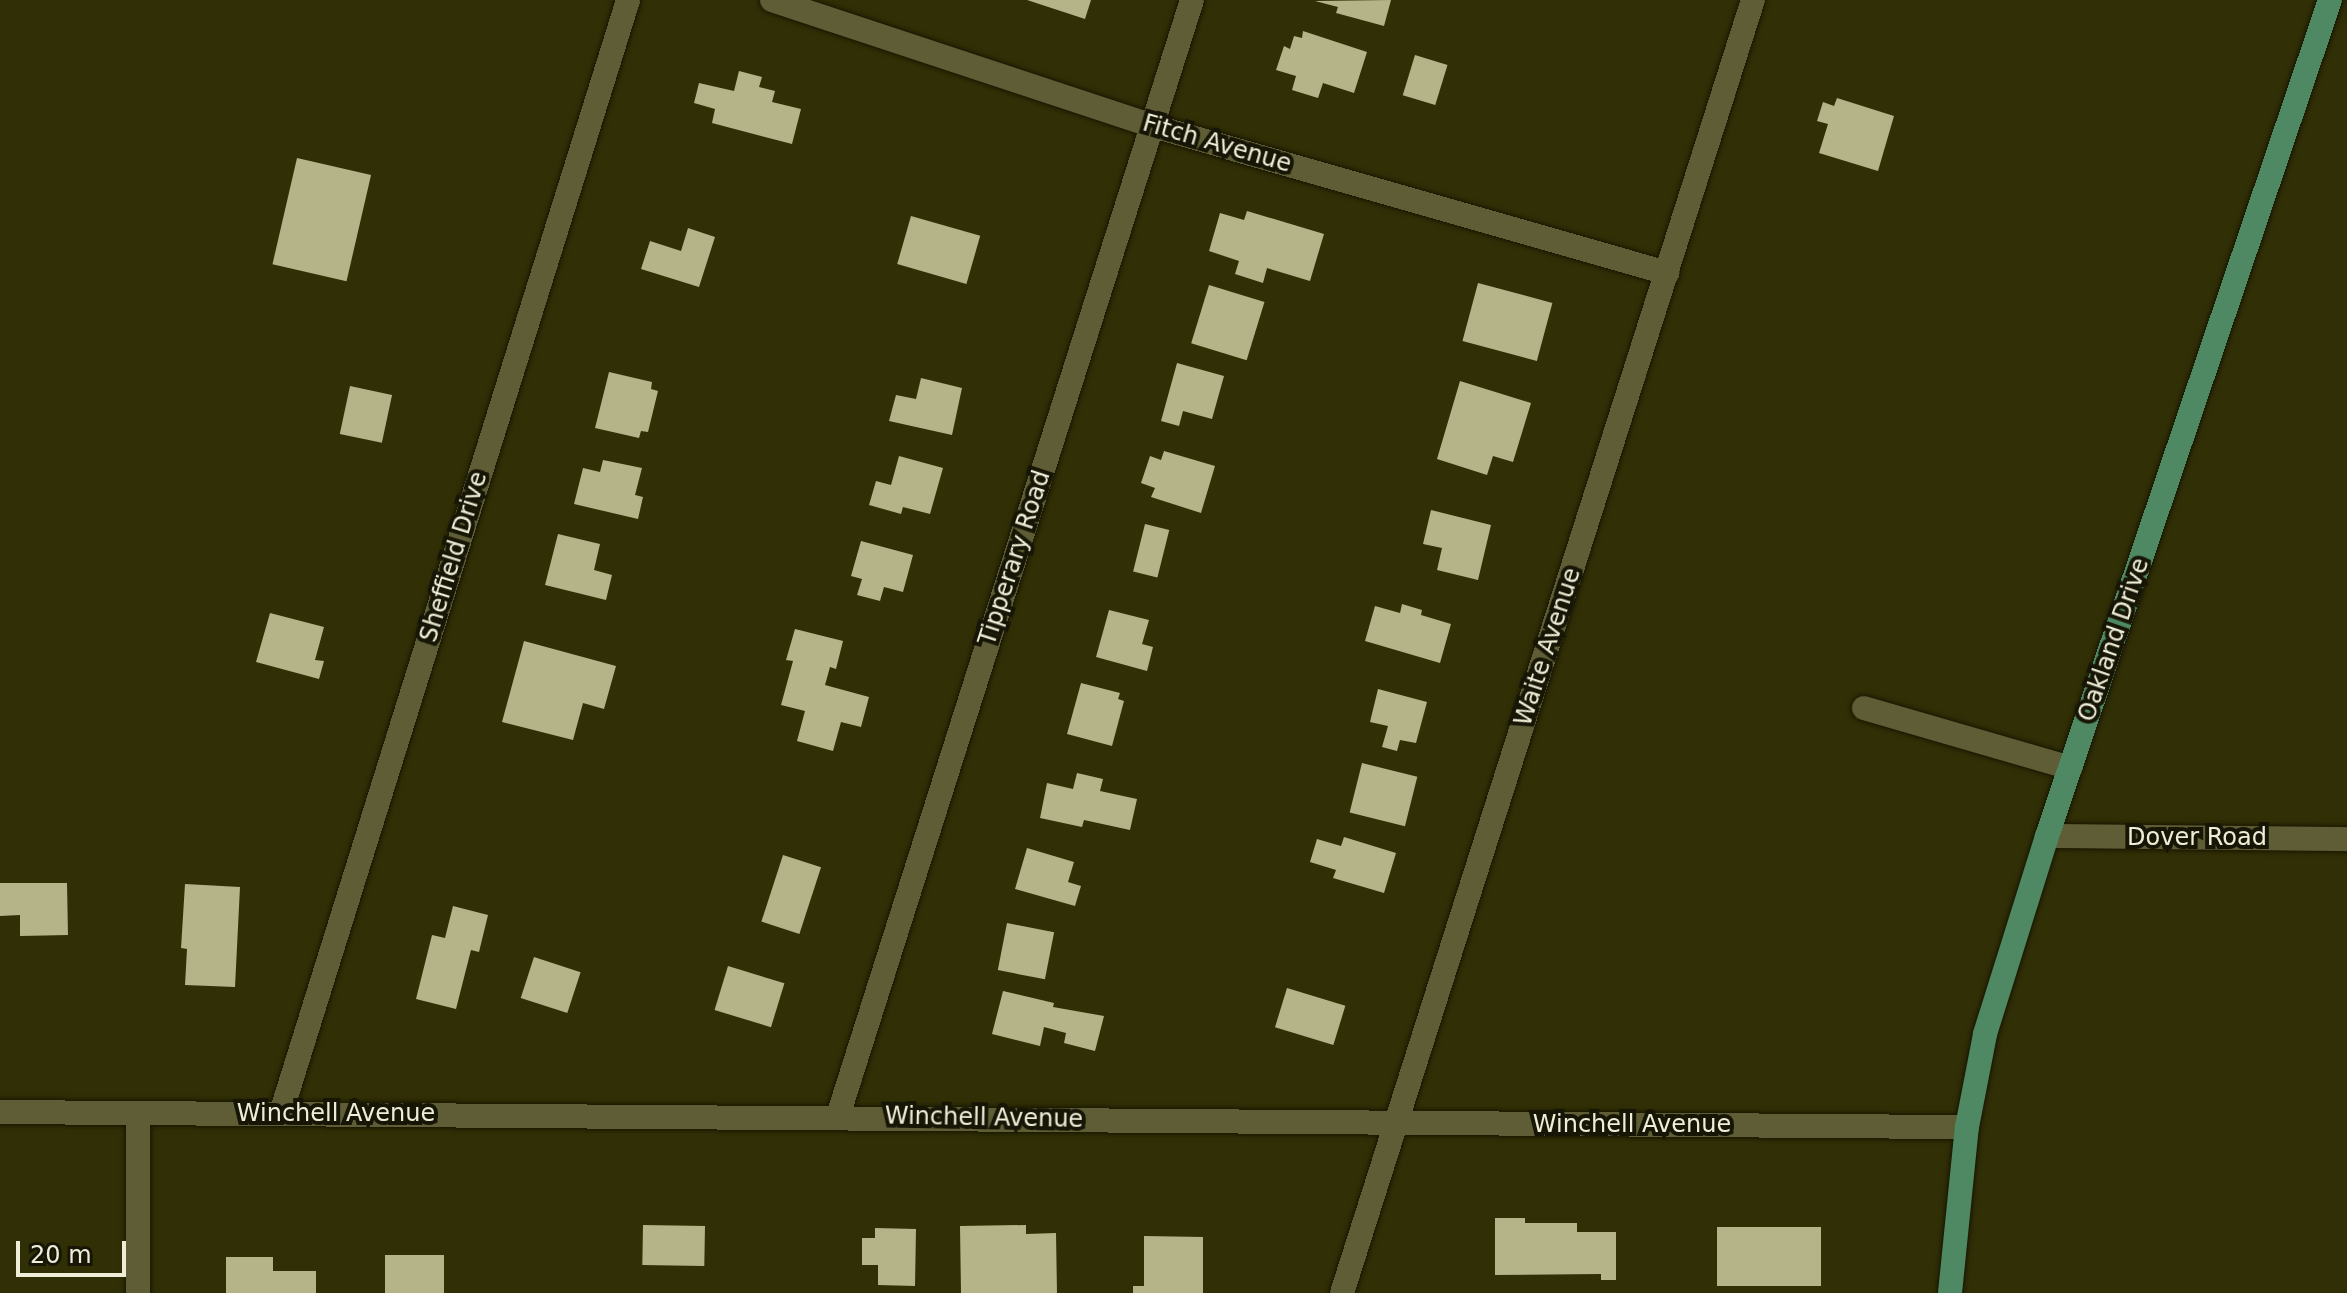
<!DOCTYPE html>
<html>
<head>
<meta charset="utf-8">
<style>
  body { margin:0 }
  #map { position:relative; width:2347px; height:1293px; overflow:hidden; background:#312f06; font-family:"DejaVu Sans",sans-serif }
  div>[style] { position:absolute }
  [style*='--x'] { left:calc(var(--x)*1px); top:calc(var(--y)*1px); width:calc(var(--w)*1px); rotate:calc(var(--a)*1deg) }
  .building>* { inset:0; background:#b5b489; transform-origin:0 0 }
  .roads { filter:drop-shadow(0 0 2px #181600) drop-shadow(0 0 2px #181600) }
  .minor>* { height:24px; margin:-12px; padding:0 12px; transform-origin:12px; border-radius:12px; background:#5e5d35 }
  .major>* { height:24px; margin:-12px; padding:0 12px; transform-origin:12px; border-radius:12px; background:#4f8964 }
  span { translate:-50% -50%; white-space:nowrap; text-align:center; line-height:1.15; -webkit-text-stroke:8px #171606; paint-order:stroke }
  .street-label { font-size:24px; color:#eeedd7 }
  .scale { position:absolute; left:16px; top:1241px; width:110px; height:36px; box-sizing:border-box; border:4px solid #eeedd7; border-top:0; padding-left:10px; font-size:24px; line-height:28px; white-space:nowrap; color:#eeedd7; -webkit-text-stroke:6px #171606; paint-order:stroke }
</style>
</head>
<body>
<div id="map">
  <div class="building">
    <i style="clip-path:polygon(1027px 0,1091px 0,1085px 19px)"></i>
    <i style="clip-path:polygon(1391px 0,1384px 26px,1336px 13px,1338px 7px,1315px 1px)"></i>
    <i style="clip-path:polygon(1303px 31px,1367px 52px,1354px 93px,1323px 83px,1318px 98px,1292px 90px,1296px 76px,1276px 70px,1284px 46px,1290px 49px,1294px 36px,1302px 38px)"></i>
    <i style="left:1415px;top:55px;width:34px;height:42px;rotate:17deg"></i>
    <i style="clip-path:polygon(739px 71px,762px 77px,759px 87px,775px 91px,772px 102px,801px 109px,792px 144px,712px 123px,715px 109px,694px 103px,699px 83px,734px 91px)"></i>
    <i style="clip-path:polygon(1837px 98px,1894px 116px,1878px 171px,1819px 153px,1828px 124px,1817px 121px,1823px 102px,1834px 106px)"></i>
    <i style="left:297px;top:158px;width:76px;height:109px;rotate:13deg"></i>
    <i style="clip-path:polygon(1247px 211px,1324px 234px,1310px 281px,1267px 268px,1263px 283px,1235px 274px,1239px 261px,1209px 251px,1220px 213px,1244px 220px)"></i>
    <i style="left:911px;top:216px;width:72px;height:50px;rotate:16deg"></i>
    <i style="clip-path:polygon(688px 228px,715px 237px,699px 287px,641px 269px,650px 241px,681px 251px)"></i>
    <i style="left:1478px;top:283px;width:77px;height:60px;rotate:15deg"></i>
    <i style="left:1209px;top:285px;width:58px;height:61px;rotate:17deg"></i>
    <i style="clip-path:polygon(1177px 363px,1224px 376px,1212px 419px,1183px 411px,1179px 426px,1161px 421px)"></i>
    <i style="clip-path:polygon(609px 372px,652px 382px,651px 389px,658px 391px,648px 432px,641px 431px,639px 438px,595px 428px)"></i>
    <i style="clip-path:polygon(921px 378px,962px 388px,952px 435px,889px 421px,896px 395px,916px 399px)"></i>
    <i style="clip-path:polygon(1460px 381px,1531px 403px,1513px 462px,1493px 456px,1487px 475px,1437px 459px)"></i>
    <i style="left:350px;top:386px;width:43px;height:49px;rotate:12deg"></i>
    <i style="clip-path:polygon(1164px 451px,1215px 466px,1201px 513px,1151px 497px,1155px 488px,1141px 483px,1150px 456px,1161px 460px)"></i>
    <i style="clip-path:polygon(899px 456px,943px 468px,930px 514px,903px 507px,901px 514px,869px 505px,876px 481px,891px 485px)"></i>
    <i style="clip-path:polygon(603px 460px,642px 468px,635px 495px,643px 497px,638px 519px,574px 504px,583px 468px,600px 472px)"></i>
    <i style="clip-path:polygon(1431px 510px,1491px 525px,1478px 580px,1437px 570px,1442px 548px,1423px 544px)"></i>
    <i style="left:1145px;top:524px;width:25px;height:49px;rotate:14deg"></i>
    <i style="clip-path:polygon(558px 534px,600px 544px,594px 570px,612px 575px,606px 600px,545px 585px)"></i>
    <i style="clip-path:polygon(861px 541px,913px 555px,903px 592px,884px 587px,880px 601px,857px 595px,862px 579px,851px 576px)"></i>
    <i style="clip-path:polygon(1402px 604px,1422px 610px,1421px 615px,1451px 624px,1440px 663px,1365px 641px,1375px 606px,1400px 613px)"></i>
    <i style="clip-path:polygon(1109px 610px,1149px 620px,1142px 644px,1153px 647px,1147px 671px,1096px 657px)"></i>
    <i style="clip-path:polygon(270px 613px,324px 627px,315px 660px,324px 661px,319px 679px,256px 662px)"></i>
    <i style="clip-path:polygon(795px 629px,843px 641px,836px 669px,830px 667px,825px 685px,869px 697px,861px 727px,841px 722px,833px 751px,797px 741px,805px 711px,781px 705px,793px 661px,786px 660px)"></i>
    <i style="clip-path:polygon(524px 641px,616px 666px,604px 709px,583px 703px,573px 740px,502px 722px)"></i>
    <i style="clip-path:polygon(1081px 683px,1120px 693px,1118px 699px,1124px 701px,1112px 746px,1067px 734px)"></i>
    <i style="clip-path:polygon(1378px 689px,1427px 702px,1416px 743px,1400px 740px,1397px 751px,1382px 747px,1388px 726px,1370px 722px)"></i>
    <i style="left:1362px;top:763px;width:57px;height:51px;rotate:14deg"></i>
    <i style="clip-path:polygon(1077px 773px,1103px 779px,1100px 791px,1137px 799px,1130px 830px,1084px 820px,1082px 827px,1040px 818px,1047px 783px,1073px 789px)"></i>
    <i style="clip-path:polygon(1344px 837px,1396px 853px,1384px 893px,1333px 878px,1336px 870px,1310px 862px,1317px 839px,1341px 846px)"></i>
    <i style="clip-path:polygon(1027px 848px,1074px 862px,1068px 882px,1081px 886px,1075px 906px,1015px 889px)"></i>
    <i style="left:783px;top:855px;width:40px;height:70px;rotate:18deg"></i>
    <i style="clip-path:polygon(0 883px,67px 883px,68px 935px,20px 936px,20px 915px,0 916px)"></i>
    <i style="clip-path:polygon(185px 884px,240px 887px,235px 987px,185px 985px,187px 949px,181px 948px)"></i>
    <i style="clip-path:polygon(453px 906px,488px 915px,479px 952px,471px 950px,456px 1009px,416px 999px,432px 935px,445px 938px)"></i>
    <i style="left:1007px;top:923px;width:48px;height:48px;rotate:11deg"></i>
    <i style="left:534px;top:957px;width:49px;height:43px;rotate:18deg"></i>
    <i style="left:728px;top:966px;width:59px;height:46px;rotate:17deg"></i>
    <i style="left:1287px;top:988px;width:61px;height:41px;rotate:17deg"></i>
    <i style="clip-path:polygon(1003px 991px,1054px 1003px,1053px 1007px,1104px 1016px,1095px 1051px,1064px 1043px,1066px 1033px,1044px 1027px,1040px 1046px,992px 1034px)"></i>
    <i style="clip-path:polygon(1495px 1218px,1525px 1218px,1525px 1223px,1577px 1223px,1577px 1232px,1616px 1232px,1616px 1280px,1601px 1280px,1601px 1274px,1495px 1275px)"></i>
    <i style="left:643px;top:1225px;width:62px;height:40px;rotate:1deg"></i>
    <i style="clip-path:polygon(1026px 1225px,1026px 1234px,1056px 1233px,1057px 1293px,961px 1293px,960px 1226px)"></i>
    <i style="left:1717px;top:1227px;width:104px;height:59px"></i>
    <i style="clip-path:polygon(875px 1228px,916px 1229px,915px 1286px,878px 1285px,878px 1265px,862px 1265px,862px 1238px,875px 1238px)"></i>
    <i style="clip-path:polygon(1144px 1236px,1203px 1237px,1203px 1293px,1133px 1293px,1133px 1286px,1144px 1286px)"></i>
    <i style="left:385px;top:1255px;width:59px;height:38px"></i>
    <i style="clip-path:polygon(226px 1257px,273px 1257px,273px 1271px,316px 1271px,316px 1293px,226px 1293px)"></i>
  </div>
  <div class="roads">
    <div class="minor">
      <i style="--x:772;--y:0;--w:401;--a:18.3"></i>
      <i style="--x:1153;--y:126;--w:535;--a:15.96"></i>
      <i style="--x:1864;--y:708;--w:215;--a:16.2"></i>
      <i style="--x:2047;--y:836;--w:300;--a:0.6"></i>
      <i style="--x:0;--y:1112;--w:1967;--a:0.44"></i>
      <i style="--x:281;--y:1113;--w:1166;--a:-72.68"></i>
      <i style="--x:838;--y:1116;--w:1171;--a:-72.4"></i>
      <i style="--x:138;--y:1293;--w:180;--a:-90"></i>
      <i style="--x:1342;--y:1293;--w:1357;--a:-72.37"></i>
    </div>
    <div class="major">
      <i style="--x:1950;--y:1293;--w:167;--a:-84.2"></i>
      <i style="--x:1967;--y:1127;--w:95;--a:-79"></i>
      <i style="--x:1985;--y:1034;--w:207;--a:-72.6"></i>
      <i style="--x:2047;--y:836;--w:883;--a:-71.3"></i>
    </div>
  </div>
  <div class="street-label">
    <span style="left:1217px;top:144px;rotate:16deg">Fitch Avenue</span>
    <span style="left:454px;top:557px;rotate:-73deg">Sheffield Drive</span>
    <span style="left:1015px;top:558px;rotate:-72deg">Tipperary Road</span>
    <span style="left:2114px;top:640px;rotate:-71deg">Oakland Drive</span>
    <span style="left:1548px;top:647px;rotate:-72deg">Waite Avenue</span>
    <span style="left:2197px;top:838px">Dover Road</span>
    <span style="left:336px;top:1114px">Winchell Avenue</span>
    <span style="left:984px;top:1118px;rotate:1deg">Winchell Avenue</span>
    <span style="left:1632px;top:1125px">Winchell Avenue</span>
  </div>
  <div class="scale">20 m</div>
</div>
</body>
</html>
